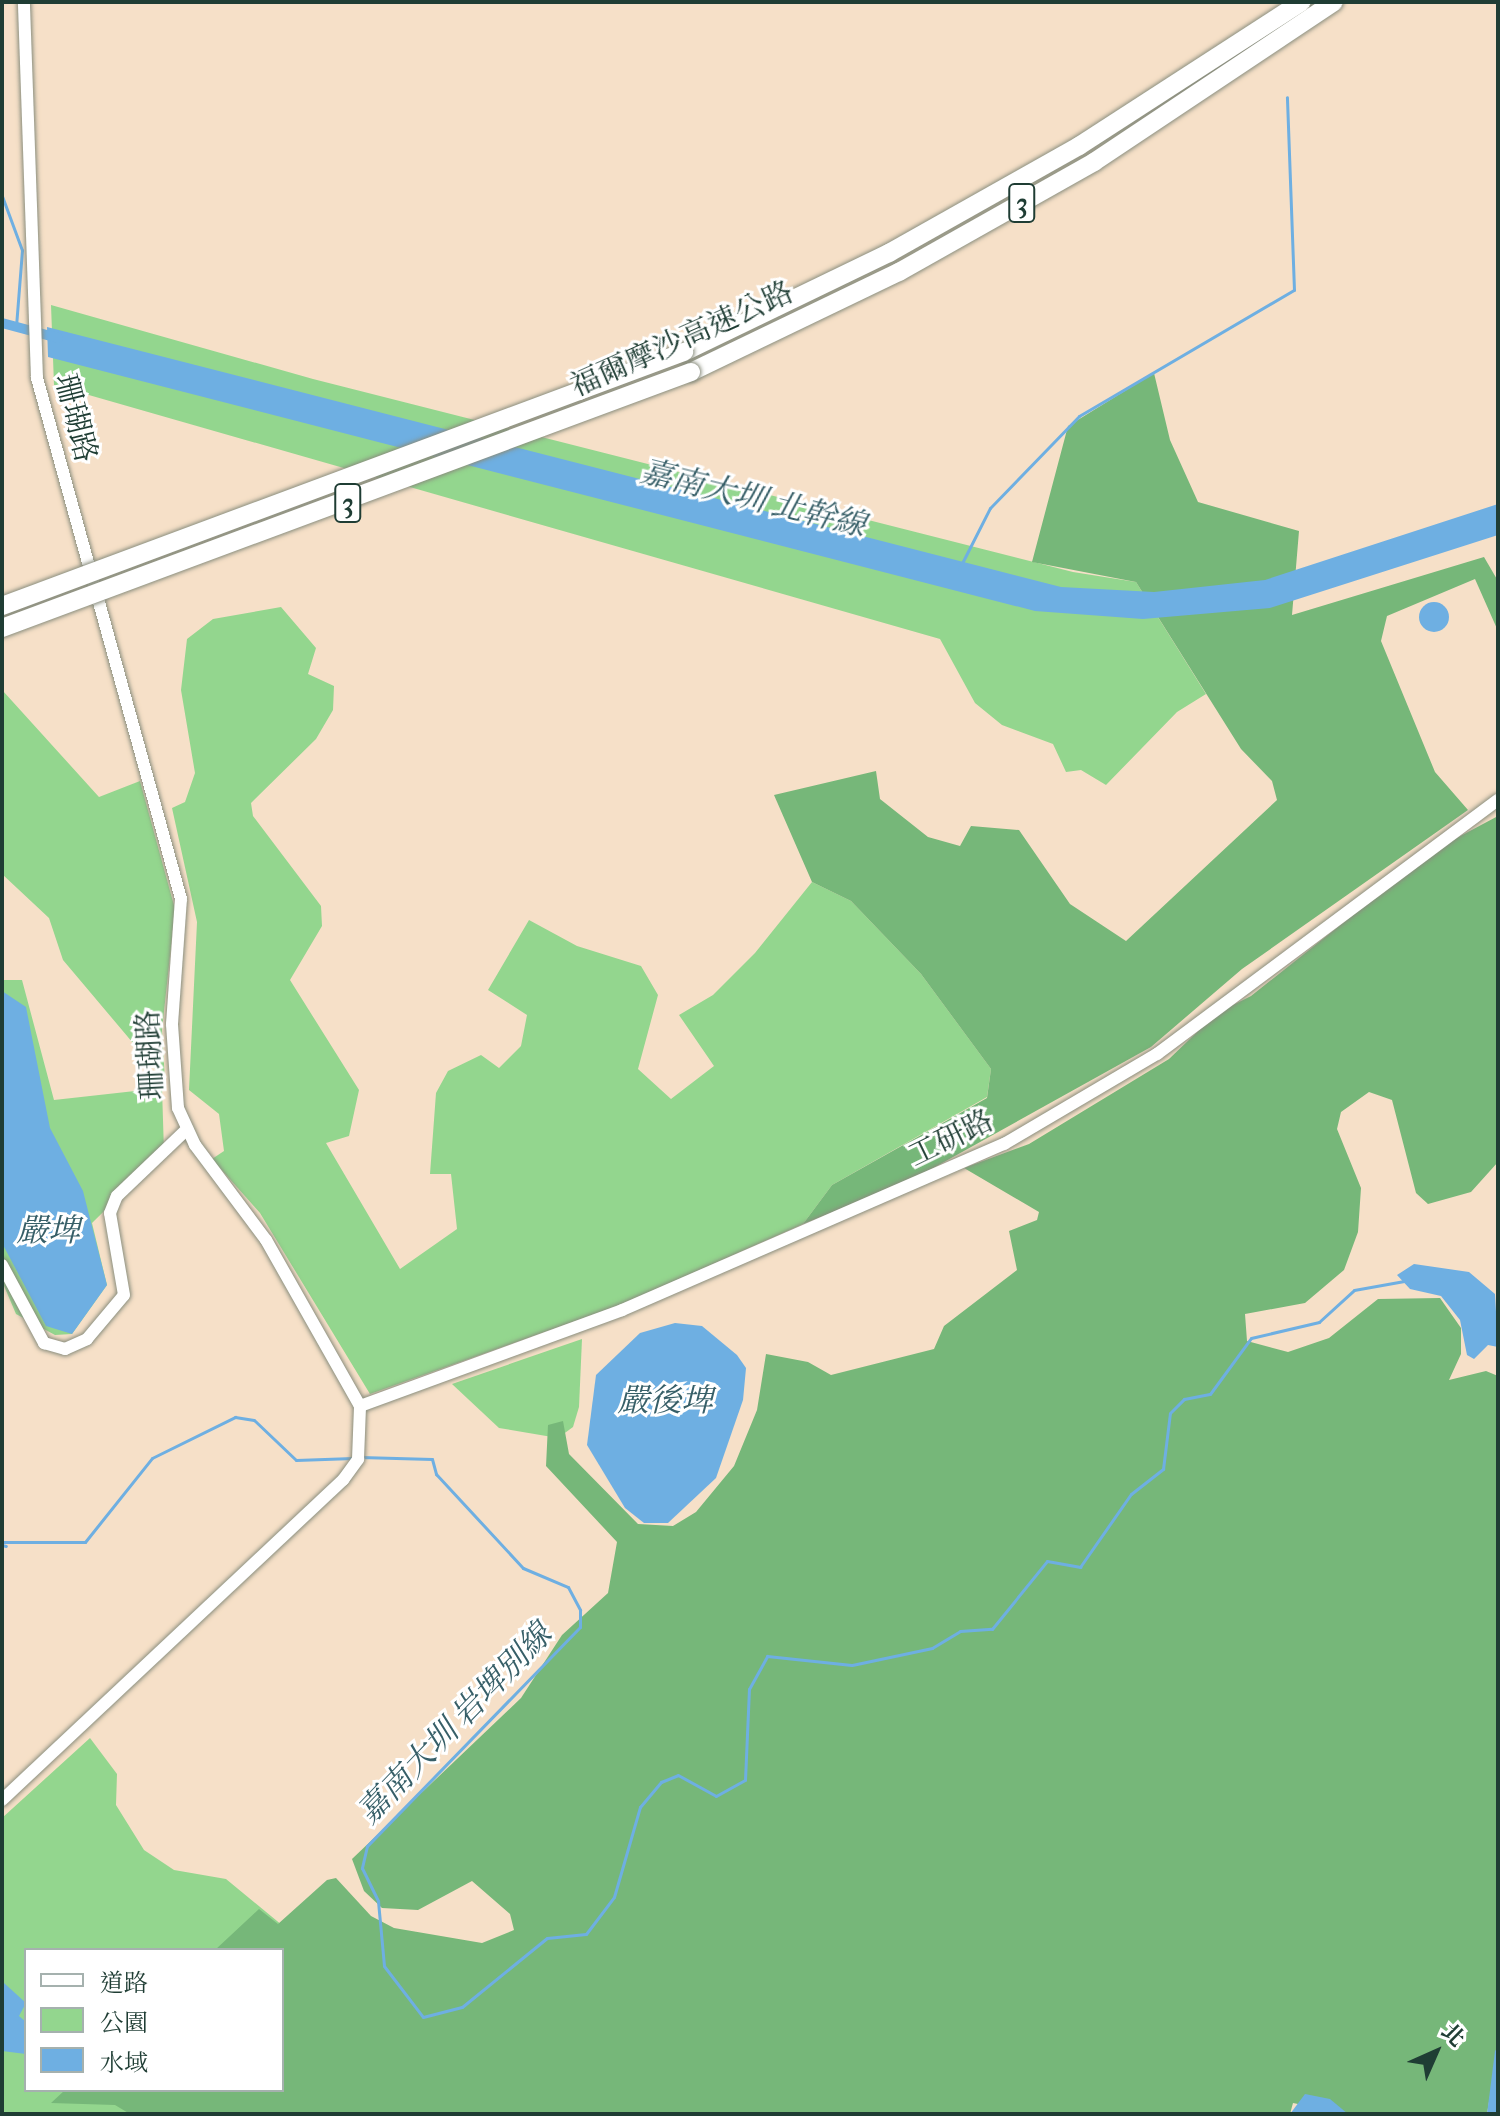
<!DOCTYPE html>
<html>
<head>
<meta charset="utf-8">
<style>
  body { margin:0 }
  #map { position:relative; width:1500px; height:2116px; overflow:hidden; background:#f6e0c8; font-family:"IM FELL French Canon","Noto Serif TC",serif }
  div>[style] { position:absolute }
  [style*='--x'] { left:calc(var(--x)*1px); top:calc(var(--y)*1px); width:calc(var(--w)*1px); rotate:calc(var(--a)*1deg) }
  .green>* { inset:0; background:#93d68e }
  .forest>* { inset:0; background:#76b779 }
  .water>* { inset:0; background:#6eafe2 }
  .round { border-radius:50% }
  .stream>* { height:3px; margin:-1.5px; padding:0 1.5px; transform-origin:1.5px; border-radius:1.5px; background:#6eafe2 }
  .canal>* { height:10px; margin:-5px; padding:0 5px; transform-origin:5px; border-radius:5px; background:#6eafe2 }
  .roads { filter:drop-shadow(0 0 2px #8a8e7e) drop-shadow(0 0 2px #8a8e7e) }
  .minor>* { height:12px; margin:-6px; padding:0 6px; transform-origin:6px; border-radius:6px; background:#fff }
  .highway>* { height:18px; margin:-9px; padding:0 9px; transform-origin:9px; border-radius:9px; background:#fff }
  .bridges { filter:drop-shadow(0 0 2px #8a8e7e) drop-shadow(0 0 2px #8a8e7e) }
  .highway-bridge>* { height:18px; margin:-9px; padding:0 9px; transform-origin:9px; border-radius:9px; background:#fff }
  span { translate:-50% -50%; white-space:nowrap; text-align:center; line-height:1.15; -webkit-text-stroke:6px #fff; paint-order:stroke }
  .shield-label span { padding:2px 6px; background:#fff; border:2px solid; border-radius:6px; -webkit-text-stroke-width:0 }
  .shield-label { font-size:28px; color:#1f3d34; font-weight:700 }
  .street-label { font-size:30px; color:#1f3d34 }
  .water-label { font-size:32px; color:#375f68; font-style:italic }
  .frame { position:absolute; inset:0; border:4px solid #1f3d34; pointer-events:none }
  .legend { position:absolute; left:24px; top:1948px; width:260px; height:144px; box-sizing:border-box; background:#fff; border:2px solid #a5b1ae; margin:0; padding:10px 14px; list-style:none; font-size:24px; color:#1f3d34 }
  .legend li { display:flex; align-items:center; gap:16px; height:40px }
  .legend b { width:40px; border:2px solid #a5b1ae }
  .north { position:absolute; left:1396px; top:2012px; width:80px; height:80px; -webkit-text-stroke:6px #fff; paint-order:stroke; rotate:45deg; font-size:22px; font-weight:700; line-height:32px; text-align:center; color:#1f3d34 }
  .north::after { content:''; display:block; margin:auto; width:28px; height:36px; background:#1f3d34; clip-path:polygon(50% 0,100% 100%,50% 72%,0 100%) }
</style>
</head>
<body>
<div id="map">
  <div class="green">
    <i style="clip-path:polygon(51px 305px,313px 379px,1073px 572px,1136px 582px,1206px 694px,1177px 712px,1106px 785px,1081px 770px,1066px 772px,1053px 744px,1002px 725px,975px 703px,940px 639px,54px 385px)"></i>
    <i style="clip-path:polygon(281px 607px,316px 648px,308px 674px,334px 686px,333px 710px,316px 739px,251px 803px,253px 816px,321px 906px,322px 926px,290px 980px,359px 1090px,349px 1136px,326px 1143px,400px 1269px,457px 1229px,451px 1174px,430px 1174px,436px 1093px,448px 1071px,481px 1055px,499px 1068px,521px 1046px,527px 1015px,488px 990px,529px 920px,577px 946px,641px 966px,658px 995px,638px 1069px,671px 1099px,714px 1066px,679px 1015px,713px 995px,755px 953px,812px 882px,851px 901px,921px 974px,991px 1069px,987px 1097px,832px 1185px,803px 1224px,623px 1304px,370px 1394px,260px 1213px,212px 1159px,224px 1151px,219px 1114px,189px 1090px,197px 922px,172px 808px,185px 802px,195px 773px,181px 690px,187px 639px,213px 619px)"></i>
    <i style="clip-path:polygon(3px 691px,99px 797px,140px 781px,175px 909px,162px 1030px,165px 1081px,63px 960px,49px 918px,2px 874px)"></i>
    <i style="clip-path:polygon(2px 980px,22px 980px,54px 1100px,162px 1088px,164px 1152px,92px 1223px,107px 1285px,72px 1334px,55px 1335px,16px 1314px,2px 1281px)"></i>
    <i style="clip-path:polygon(582px 1339px,579px 1407px,573px 1427px,558px 1438px,499px 1428px,452px 1384px)"></i>
    <i style="clip-path:polygon(evenodd,90px 1738px,117px 1774px,116px 1805px,144px 1850px,174px 1870px,226px 1879px,511px 2114px,2px 2114px,2px 1818px,90px 1738px,26px 1950px,282px 1950px,282px 2090px,26px 2090px,26px 1950px)"></i>
  </div>
  <div class="forest">
    <i style="clip-path:polygon(1154px 373px,1170px 440px,1198px 502px,1299px 531px,1292px 615px,1484px 557px,1498px 581px,1498px 631px,1475px 579px,1387px 616px,1381px 641px,1435px 772px,1468px 810px,1242px 969px,1151px 1047px,908px 1182px,803px 1224px,832px 1185px,987px 1098px,991px 1069px,921px 974px,851px 901px,812px 882px,774px 795px,876px 771px,880px 799px,928px 837px,960px 846px,971px 826px,1019px 830px,1070px 904px,1126px 941px,1277px 800px,1272px 781px,1241px 749px,1136px 582px,1032px 562px,1068px 426px)"></i>
    <i style="clip-path:polygon(1498px 816px,1498px 1162px,1471px 1192px,1428px 1204px,1416px 1193px,1392px 1100px,1369px 1092px,1341px 1112px,1337px 1129px,1361px 1188px,1358px 1232px,1344px 1270px,1305px 1303px,1245px 1314px,1247px 1341px,1288px 1352px,1329px 1338px,1378px 1299px,1440px 1298px,1461px 1328px,1461px 1354px,1449px 1380px,1486px 1371px,1498px 1376px,1498px 2047px,1487px 2114px,1348px 2114px,1293px 2103px,1290px 2114px,130px 2114px,115px 2105px,51px 2103px,65px 2090px,282px 2090px,282px 1950px,215px 1950px,259px 1909px,278px 1924px,327px 1880px,336px 1878px,371px 1916px,394px 1928px,482px 1943px,514px 1930px,510px 1914px,472px 1881px,418px 1910px,382px 1908px,364px 1891px,352px 1859px,521px 1698px,562px 1635px,608px 1593px,617px 1542px,546px 1466px,548px 1425px,563px 1421px,569px 1454px,638px 1524px,673px 1526px,696px 1512px,734px 1466px,757px 1410px,766px 1354px,808px 1362px,831px 1375px,934px 1349px,944px 1326px,1017px 1270px,1009px 1231px,1037px 1220px,1039px 1212px,964px 1168px,1029px 1144px,1169px 1059px,1217px 1013px,1251px 996px,1436px 849px)"></i>
  </div>
  <div class="water">
    <i style="clip-path:polygon(47px 327px,1061px 587px,1154px 592px,1265px 580px,1498px 504px,1498px 535px,1270px 608px,1143px 619px,1035px 611px,48px 357px)"></i>
    <i class="round" style="left:1419px;top:602px;width:30px;height:30px"></i>
    <i style="clip-path:polygon(2px 991px,26px 1007px,50px 1128px,83px 1191px,107px 1285px,72px 1334px,46px 1326px,2px 1243px)"></i>
    <i style="clip-path:polygon(1414px 1264px,1469px 1272px,1495px 1294px,1498px 1347px,1488px 1345px,1474px 1359px,1467px 1355px,1460px 1320px,1441px 1296px,1410px 1289px,1397px 1275px)"></i>
    <i style="clip-path:polygon(675px 1323px,702px 1326px,737px 1355px,746px 1368px,743px 1400px,716px 1478px,668px 1523px,644px 1523px,625px 1508px,587px 1445px,596px 1375px,640px 1333px)"></i>
    <i style="clip-path:polygon(4px 1983px,26px 2003px,19px 2016px,26px 2022px,26px 2054px,2px 2051px)"></i>
    <i style="clip-path:polygon(1498px 2047px,1498px 2114px,1487px 2114px,1495px 2051px)"></i>
    <i style="clip-path:polygon(1305px 2094px,1330px 2099px,1348px 2114px,1290px 2114px)"></i>
  </div>
  <div class="stream">
    <i style="--x:2;--y:196;--w:58;--a:69.7"></i>
    <i style="--x:22;--y:250;--w:77;--a:94.5"></i>
    <i style="--x:959;--y:569;--w:68;--a:-63.1"></i>
    <i style="--x:990;--y:508;--w:128;--a:-45.9"></i>
    <i style="--x:1079;--y:416;--w:249;--a:-30.4"></i>
    <i style="--x:1294;--y:290;--w:193;--a:-92.1"></i>
    <i style="--x:360;--y:1457;--w:72;--a:1.6"></i>
    <i style="--x:432;--y:1459;--w:16;--a:75"></i>
    <i style="--x:436;--y:1474;--w:128;--a:47.2"></i>
    <i style="--x:523;--y:1568;--w:49;--a:22.9"></i>
    <i style="--x:568;--y:1587;--w:26;--a:62"></i>
    <i style="--x:580;--y:1610;--w:17;--a:90"></i>
    <i style="--x:580;--y:1627;--w:305;--a:134.2"></i>
    <i style="--x:367;--y:1846;--w:23;--a:103"></i>
    <i style="--x:362;--y:1868;--w:37;--a:64"></i>
    <i style="--x:378;--y:1901;--w:65;--a:84.7"></i>
    <i style="--x:384;--y:1966;--w:64;--a:52.6"></i>
    <i style="--x:423;--y:2017;--w:40;--a:-14.4"></i>
    <i style="--x:462;--y:2007;--w:109;--a:-39.1"></i>
    <i style="--x:547;--y:1938;--w:39;--a:-6"></i>
    <i style="--x:586;--y:1934;--w:46;--a:-52.9"></i>
    <i style="--x:614;--y:1897;--w:94;--a:-73.9"></i>
    <i style="--x:640;--y:1807;--w:33;--a:-50"></i>
    <i style="--x:661;--y:1782;--w:18;--a:-22"></i>
    <i style="--x:678;--y:1775;--w:43;--a:28.9"></i>
    <i style="--x:716;--y:1796;--w:33;--a:-29"></i>
    <i style="--x:745;--y:1780;--w:91;--a:-87.5"></i>
    <i style="--x:749;--y:1689;--w:38;--a:-61"></i>
    <i style="--x:767;--y:1656;--w:85;--a:6"></i>
    <i style="--x:852;--y:1665;--w:82;--a:-12"></i>
    <i style="--x:932;--y:1648;--w:33;--a:-31"></i>
    <i style="--x:960;--y:1631;--w:32;--a:-4"></i>
    <i style="--x:992;--y:1629;--w:87;--a:-51"></i>
    <i style="--x:1047;--y:1561;--w:34;--a:10"></i>
    <i style="--x:1080;--y:1567;--w:89;--a:-55.1"></i>
    <i style="--x:1131;--y:1494;--w:41;--a:-38"></i>
    <i style="--x:1163;--y:1469;--w:56;--a:-82.9"></i>
    <i style="--x:1170;--y:1413;--w:20;--a:-45"></i>
    <i style="--x:1184;--y:1399;--w:26;--a:-11"></i>
    <i style="--x:1210;--y:1394;--w:69;--a:-53.8"></i>
    <i style="--x:1251;--y:1338;--w:70;--a:-13.2"></i>
    <i style="--x:1319;--y:1322;--w:47;--a:-42.4"></i>
    <i style="--x:1354;--y:1290;--w:51;--a:-10.2"></i>
    <i style="--x:2;--y:1542;--w:83;--a:0"></i>
    <i style="--x:85;--y:1542;--w:107;--a:-51.4"></i>
    <i style="--x:152;--y:1458;--w:93;--a:-26.3"></i>
    <i style="--x:235;--y:1417;--w:19;--a:9"></i>
    <i style="--x:254;--y:1420;--w:58;--a:43.6"></i>
    <i style="--x:296;--y:1460;--w:57;--a:-2"></i>
    <i style="--x:2;--y:1545;--w:4;--a:14"></i>
  </div>
  <div class="canal">
    <i style="--x:2;--y:323;--w:58;--a:15"></i>
  </div>
  <div class="roads">
    <div class="minor">
      <i style="--x:2;--y:1265;--w:89;--a:61.7"></i>
      <i style="--x:44;--y:1343;--w:22;--a:16"></i>
      <i style="--x:65;--y:1349;--w:24;--a:-24"></i>
      <i style="--x:87;--y:1339;--w:57;--a:-49.9"></i>
      <i style="--x:124;--y:1295;--w:83;--a:-99.7"></i>
      <i style="--x:110;--y:1213;--w:18;--a:-68"></i>
      <i style="--x:117;--y:1196;--w:97;--a:-43.7"></i>
      <i style="--x:360;--y:1406;--w:279;--a:-20.1"></i>
      <i style="--x:622;--y:1310;--w:417;--a:-23.5"></i>
      <i style="--x:1004;--y:1144;--w:178;--a:-30.5"></i>
      <i style="--x:1157;--y:1054;--w:425;--a:-36.7"></i>
      <i style="--x:2;--y:1800;--w:468;--a:-43.2"></i>
      <i style="--x:343;--y:1480;--w:26;--a:-54"></i>
      <i style="--x:358;--y:1459;--w:53;--a:-87.8"></i>
      <i style="--x:360;--y:1406;--w:191;--a:-119.5"></i>
      <i style="--x:266;--y:1240;--w:119;--a:-126.8"></i>
      <i style="--x:195;--y:1145;--w:41;--a:-114.7"></i>
      <i style="--x:178;--y:1108;--w:84;--a:-94.1"></i>
      <i style="--x:172;--y:1024;--w:125;--a:-85.9"></i>
      <i style="--x:181;--y:899;--w:541;--a:-105.45"></i>
      <i style="--x:37;--y:378;--w:376;--a:-92"></i>
    </div>
    <div class="highway">
      <i style="--x:684;--y:352;--w:228;--a:-25.8"></i>
      <i style="--x:889;--y:253;--w:218;--a:-29.4"></i>
      <i style="--x:1079;--y:146;--w:265;--a:-32.9"></i>
      <i style="--x:691;--y:372;--w:231;--a:-25.7"></i>
      <i style="--x:899;--y:272;--w:224;--a:-29.4"></i>
      <i style="--x:1094;--y:162;--w:288;--a:-33.7"></i>
    </div>
  </div>
  <div class="bridges">
    <div class="highway-bridge">
      <i style="--x:2;--y:606;--w:728;--a:-20.43"></i>
      <i style="--x:2;--y:628;--w:735;--a:-20.38"></i>
    </div>
  </div>
  <div class="shield-label">
    <span style="left:1022px;top:203px">3</span>
    <span style="left:348px;top:503px">3</span>
  </div>
  <div class="street-label">
    <span style="left:682px;top:340px;rotate:-24deg">福爾摩沙高速公路</span>
    <span style="left:75px;top:418px;rotate:76deg">珊瑚路</span>
    <span style="left:151px;top:1055px;rotate:-93deg">珊瑚路</span>
    <span style="left:951px;top:1139px;rotate:-26deg">工研路</span>
  </div>
  <div class="water-label">
    <span style="left:753px;top:499px;rotate:14deg">嘉南大圳 北幹線</span>
    <span style="left:48px;top:1231px">嚴埤</span>
    <span style="left:665px;top:1401px">嚴後埤</span>
    <span style="left:455px;top:1724px;rotate:-46deg">嘉南大圳 岩埤別線</span>
  </div>
  <div class="frame"></div>
  <ul class="legend">
  <li><b style="height:10px;background:#fff"></b>道路</li>
  <li><b style="height:22px;background:#93d68e"></b>公園</li>
  <li><b style="height:22px;background:#6eafe2"></b>水域</li>
  </ul>
  <div class="north">北</div>
</div>
</body>
</html>
